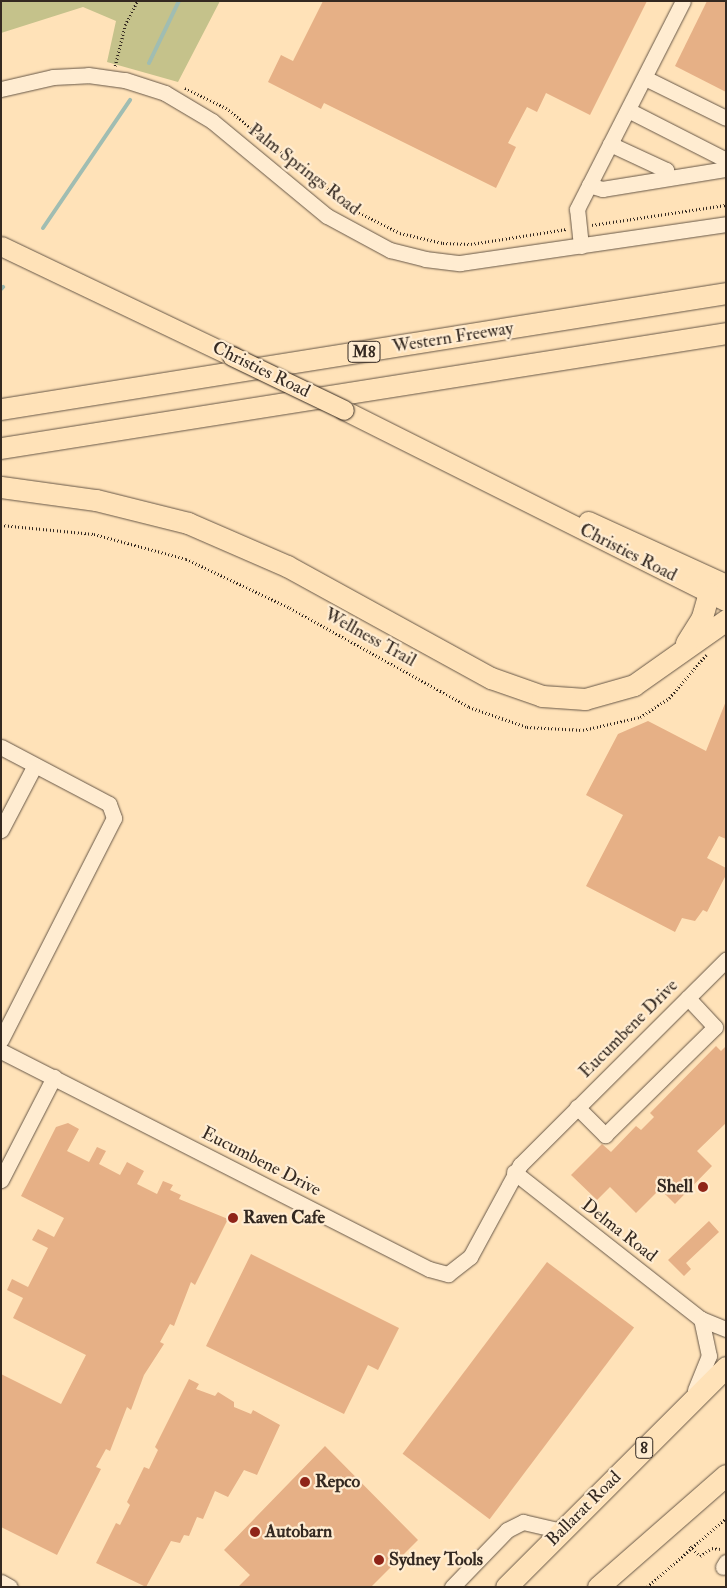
<!DOCTYPE html>
<html>
<head>
<meta charset="utf-8">
<style>
  body { margin:0 }
  #map { position:relative; width:727px; height:1588px; overflow:hidden; background:#ffe2b8; font-family:"IM FELL Double Pica",serif }
  div>[style] { position:absolute }
  [style*='--x'] { left:calc(var(--x)*1px); top:calc(var(--y)*1px); width:calc(var(--w)*1px); rotate:calc(var(--a)*1deg) }
  .green>* { inset:0; background:#c5c28b }
  .stream>* { height:4px; margin:-2px; padding:0 2px; transform-origin:2px; border-radius:2px; background:#a0bdb2 }
  .building>* { inset:0; background:#e6b086; transform-origin:0 0 }
  .path>* { height:2.5px; margin-top:-1.25px; transform-origin:0; background:repeating-linear-gradient(90deg,#342921 0 1px,transparent 0 3.5px) }
  .roads { filter:drop-shadow(0 0 1px #675747) drop-shadow(0 0 1px #675747) }
  .minor>* { height:15px; margin:-7.5px; padding:0 7.5px; transform-origin:7.5px; border-radius:7.5px; background:#ffecd1 }
  .major>* { height:19px; margin:-9.5px; padding:0 9.5px; transform-origin:9.5px; border-radius:9.5px; background:#ffe2b8 }
  .highway>* { height:21px; margin:-10.5px; padding:0 10.5px; transform-origin:10.5px; border-radius:10.5px; background:#ffe2b8 }
  .bridges { filter:drop-shadow(0 0 1px #342921) drop-shadow(0 0 1px #342921) }
  .major-bridge>* { height:19px; margin:-9.5px; padding:0 9.5px; transform-origin:9.5px; border-radius:9.5px; background:#ffe2b8 }
  .dots>* { width:14px; height:14px; translate:-50% -50%; box-sizing:border-box; border:2px solid #ffecd1; border-radius:50% }
  span { translate:-50% -50%; white-space:nowrap; text-align:center; line-height:1.15; -webkit-text-stroke:4.5px #ffecd1; paint-order:stroke }
  .shield-label span { padding:1px 4px; background:#ffecd1; border:1px solid; border-radius:4px; -webkit-text-stroke-width:0 }
  .shield-label { font-size:16px; color:#342921; font-weight:700 }
  .street-label { font-size:18px; color:#342921 }
  .poi-label { font-size:18px; color:#342921; font-weight:700 }
  .right { translate:-100% -50%; text-align:right }
  .left { translate:0 -50%; text-align:left }
  .frame { position:absolute; inset:0; border:2px solid #342921; pointer-events:none }
</style>
</head>
<body>
<div id="map">
  <div class="green">
    <i style="clip-path:polygon(1px 1px,220px 1px,178px 82px,107px 62px,116px 21px,83px 7px,1px 33px)"></i>
  </div>
  <div class="stream">
    <i style="--x:149;--y:63;--w:69;--a:-64.2"></i>
    <i style="--x:43;--y:228;--w:155;--a:-55.8"></i>
    <i style="--x:1;--y:289;--w:3;--a:-45"></i>
  </div>
  <div class="building">
    <i style="clip-path:polygon(323px 1px,647px 1px,590px 115px,546px 93px,537px 112px,527px 107px,508px 143px,516px 147px,496px 188px,324px 103px,321px 109px,268px 82px,281px 55px,293px 61px)"></i>
    <i style="clip-path:polygon(707px 1px,726px 1px,726px 92px,675px 66px)"></i>
    <i style="clip-path:polygon(726px 701px,726px 839px,719px 836px,707px 858px,726px 868px,726px 875px,707px 912px,703px 910px,695px 921px,682px 918px,675px 932px,586px 886px,623px 815px,586px 795px,618px 734px,648px 721px,706px 751px)"></i>
    <i style="clip-path:polygon(716px 1046px,721px 1051px,726px 1046px,726px 1123px,697px 1151px,712px 1166px,675px 1204px,660px 1189px,636px 1213px,610px 1187px,597px 1200px,571px 1175px,602px 1144px,611px 1152px,636px 1126px,641px 1130px,654px 1117px,650px 1113px)"></i>
    <i style="clip-path:polygon(68px 1123px,79px 1129px,67px 1151px,89px 1162px,97px 1147px,106px 1151px,99px 1164px,120px 1175px,127px 1162px,144px 1171px,137px 1184px,157px 1194px,163px 1181px,173px 1185px,170px 1190px,181px 1195px,179px 1199px,228px 1219px,195px 1285px,191px 1282px,174px 1326px,170px 1324px,160px 1342px,164px 1344px,144px 1375px,131px 1410px,127px 1407px,110px 1451px,106px 1449px,96px 1467px,101px 1469px,57px 1555px,1px 1527px,1px 1374px,61px 1404px,86px 1355px,13px 1318px,23px 1298px,7px 1290px,12px 1279px,28px 1287px,48px 1248px,32px 1240px,38px 1229px,54px 1237px,64px 1218px,21px 1196px,56px 1127px)"></i>
    <i style="clip-path:polygon(709px 1221px,719px 1232px,686px 1263px,691px 1269px,684px 1276px,668px 1260px)"></i>
    <i style="clip-path:polygon(251px 1254px,399px 1328px,378px 1370px,368px 1365px,344px 1414px,206px 1346px)"></i>
    <i style="left:547px;top:1262px;width:109px;height:240px;rotate:37deg"></i>
    <i style="clip-path:polygon(189px 1379px,199px 1384px,196px 1389px,215px 1396px,218px 1392px,234px 1402px,234px 1407px,251px 1414px,253px 1410px,280px 1425px,257px 1475px,244px 1470px,228px 1497px,215px 1491px,203px 1519px,197px 1517px,189px 1536px,184px 1535px,180px 1543px,171px 1541px,146px 1587px,96px 1563px,116px 1523px,120px 1525px,130px 1505px,127px 1502px,144px 1467px,149px 1469px,158px 1450px,155px 1447px)"></i>
    <i style="clip-path:polygon(325px 1446px,418px 1540px,371px 1587px,238px 1587px,250px 1575px,224px 1550px)"></i>
  </div>
  <div class="path">
    <i style="--x:115;--y:66;--w:42;--a:-76.3"></i>
    <i style="--x:125;--y:25;--w:27;--a:-63"></i>
    <i style="--x:185;--y:88;--w:46;--a:26"></i>
    <i style="--x:226;--y:108;--w:166;--a:38.4"></i>
    <i style="--x:356;--y:211;--w:49;--a:26.6"></i>
    <i style="--x:400;--y:233;--w:44;--a:13.1"></i>
    <i style="--x:443;--y:243;--w:28;--a:2"></i>
    <i style="--x:471;--y:244;--w:97;--a:-8.9"></i>
    <i style="--x:592;--y:225;--w:135;--a:-8.5"></i>
    <i style="--x:1;--y:525;--w:93;--a:5.5"></i>
    <i style="--x:94;--y:534;--w:95;--a:15.2"></i>
    <i style="--x:186;--y:559;--w:115;--a:25.2"></i>
    <i style="--x:290;--y:608;--w:205;--a:28.9"></i>
    <i style="--x:469;--y:707;--w:61;--a:19"></i>
    <i style="--x:527;--y:727;--w:56;--a:3.1"></i>
    <i style="--x:583;--y:730;--w:58;--a:-12.8"></i>
    <i style="--x:640;--y:717;--w:35;--a:-33"></i>
    <i style="--x:669;--y:698;--w:57;--a:-49.3"></i>
    <i style="--x:690;--y:1546;--w:14;--a:45"></i>
    <i style="--x:700;--y:1556;--w:14;--a:-34"></i>
    <i style="--x:712;--y:1548;--w:8;--a:7"></i>
    <i style="--x:647;--y:1587;--w:105;--a:-41.1"></i>
  </div>
  <div class="roads">
    <div class="minor">
      <i style="--x:645;--y:78;--w:90;--a:26.3"></i>
      <i style="--x:1;--y:89;--w:53;--a:-13"></i>
      <i style="--x:53;--y:77;--w:35;--a:-3"></i>
      <i style="--x:88;--y:75;--w:37;--a:8"></i>
      <i style="--x:125;--y:80;--w:42;--a:18"></i>
      <i style="--x:165;--y:93;--w:55;--a:30.8"></i>
      <i style="--x:212;--y:121;--w:149;--a:39.6"></i>
      <i style="--x:327;--y:216;--w:72;--a:28.4"></i>
      <i style="--x:390;--y:250;--w:36;--a:14"></i>
      <i style="--x:425;--y:259;--w:35;--a:7"></i>
      <i style="--x:460;--y:263;--w:269;--a:-8.3"></i>
      <i style="--x:628;--y:110;--w:110;--a:27"></i>
      <i style="--x:610;--y:144;--w:62;--a:24.9"></i>
      <i style="--x:666;--y:170;--w:8;--a:76"></i>
      <i style="--x:589;--y:185;--w:14;--a:17"></i>
      <i style="--x:602;--y:189;--w:126;--a:-9.2"></i>
      <i style="--x:581;--y:246;--w:37;--a:-96"></i>
      <i style="--x:577;--y:209;--w:233;--a:-63"></i>
      <i style="--x:1;--y:747;--w:122;--a:27.8"></i>
      <i style="--x:109;--y:804;--w:15;--a:70"></i>
      <i style="--x:114;--y:818;--w:249;--a:117"></i>
      <i style="--x:1;--y:830;--w:73;--a:-62.4"></i>
      <i style="--x:1;--y:1051;--w:480;--a:27"></i>
      <i style="--x:429;--y:1269;--w:20;--a:15"></i>
      <i style="--x:448;--y:1274;--w:28;--a:-38"></i>
      <i style="--x:470;--y:1257;--w:105;--a:-61.5"></i>
      <i style="--x:520;--y:1165;--w:291;--a:-44.9"></i>
      <i style="--x:577;--y:1107;--w:40;--a:45"></i>
      <i style="--x:605;--y:1135;--w:154;--a:-44.5"></i>
      <i style="--x:715;--y:1027;--w:40;--a:-133"></i>
      <i style="--x:514;--y:1172;--w:238;--a:38.2"></i>
      <i style="--x:701;--y:1319;--w:27;--a:22"></i>
      <i style="--x:1;--y:1180;--w:116;--a:-62.8"></i>
      <i style="--x:695;--y:1390;--w:37;--a:-68"></i>
      <i style="--x:709;--y:1356;--w:38;--a:-102"></i>
      <i style="--x:723;--y:1567;--w:6;--a:-59"></i>
      <i style="--x:1;--y:1582;--w:10;--a:29"></i>
      <i style="--x:452;--y:1587;--w:79;--a:-46"></i>
      <i style="--x:507;--y:1530;--w:18;--a:-27"></i>
      <i style="--x:523;--y:1522;--w:40;--a:13"></i>
    </div>
    <div class="major">
      <i style="--x:1;--y:246;--w:256;--a:25.5"></i>
      <i style="--x:344;--y:410;--w:427;--a:26.6"></i>
      <i style="--x:588;--y:521;--w:152;--a:24.5"></i>
    </div>
    <div class="highway">
      <i style="--x:1;--y:409;--w:734;--a:-9.09"></i>
      <i style="--x:1;--y:448;--w:734;--a:-9.01"></i>
      <i style="--x:1;--y:487;--w:96;--a:7.8"></i>
      <i style="--x:96;--y:500;--w:95;--a:14"></i>
      <i style="--x:188;--y:523;--w:108;--a:23.5"></i>
      <i style="--x:287;--y:566;--w:233;--a:28.8"></i>
      <i style="--x:491;--y:678;--w:54;--a:19.4"></i>
      <i style="--x:542;--y:696;--w:43;--a:4"></i>
      <i style="--x:585;--y:699;--w:51;--a:-15.9"></i>
      <i style="--x:634;--y:685;--w:113;--a:-35.2"></i>
      <i style="--x:686;--y:643;--w:31;--a:-58"></i>
      <i style="--x:702;--y:617;--w:25;--a:-74"></i>
      <i style="--x:506;--y:1587;--w:311;--a:-45"></i>
      <i style="--x:598;--y:1587;--w:170;--a:-41.2"></i>
    </div>
  </div>
  <div class="bridges">
    <div class="major-bridge">
      <i style="--x:232;--y:356;--w:124;--a:25.7"></i>
    </div>
  </div>
  <div class="dots">
    <i style="left:703px;top:1187px;background:#8f2418"></i>
    <i style="left:233px;top:1218px;background:#8f2418"></i>
    <i style="left:305px;top:1482px;background:#8f2418"></i>
    <i style="left:255px;top:1532px;background:#8f2418"></i>
    <i style="left:379px;top:1560px;background:#8f2418"></i>
  </div>
  <div class="shield-label">
    <span style="left:364px;top:352px">M8</span>
    <span style="left:644px;top:1448px">8</span>
  </div>
  <div class="street-label">
    <span style="left:304px;top:170px;rotate:38deg">Palm Springs Road</span>
    <span style="left:453px;top:338px;rotate:-9deg">Western Freeway</span>
    <span style="left:261px;top:370px;rotate:26deg">Christies Road</span>
    <span style="left:628px;top:553px;rotate:27deg">Christies Road</span>
    <span style="left:370px;top:638px;rotate:29deg">Wellness Trail</span>
    <span style="left:629px;top:1029px;rotate:-45deg">Eucumbene Drive</span>
    <span style="left:261px;top:1162px;rotate:27deg">Eucumbene Drive</span>
    <span style="left:619px;top:1231px;rotate:38deg">Delma Road</span>
    <span style="left:584px;top:1509px;rotate:-45deg">Ballarat Road</span>
  </div>
  <div class="poi-label">
    <span class="right" style="left:693px;top:1187px">Shell</span>
    <span class="left" style="left:243px;top:1218px">Raven Cafe</span>
    <span class="left" style="left:315px;top:1482px">Repco</span>
    <span class="left" style="left:265px;top:1532px">Autobarn</span>
    <span class="left" style="left:389px;top:1560px">Sydney Tools</span>
  </div>
  <div class="frame"></div>
</div>
</body>
</html>
